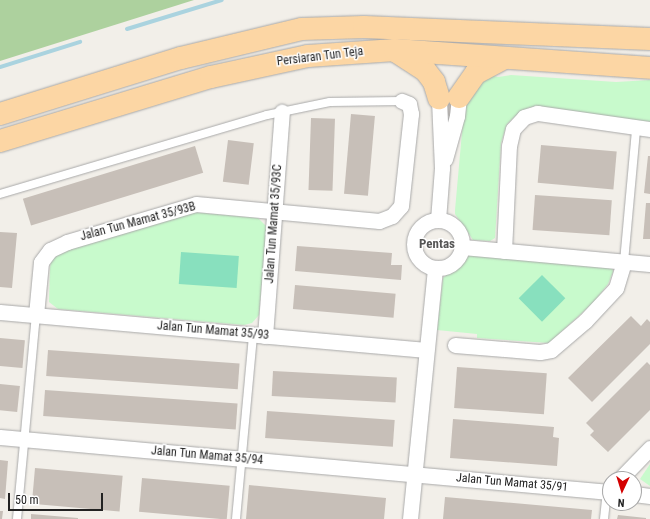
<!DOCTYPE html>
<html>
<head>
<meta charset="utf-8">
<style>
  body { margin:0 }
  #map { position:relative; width:650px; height:519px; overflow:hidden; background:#f2efe9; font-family:"Roboto Condensed",sans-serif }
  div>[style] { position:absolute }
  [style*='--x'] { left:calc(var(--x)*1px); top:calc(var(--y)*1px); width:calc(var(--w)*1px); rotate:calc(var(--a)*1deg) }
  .forest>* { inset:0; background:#add19e }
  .park>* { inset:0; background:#c8facc }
  .pitch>* { inset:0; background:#88e0be; transform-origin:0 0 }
  .stream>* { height:4px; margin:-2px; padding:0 2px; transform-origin:2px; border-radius:2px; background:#aad3df }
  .building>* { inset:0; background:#c7bfb8; transform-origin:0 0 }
  .roads { filter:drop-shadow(0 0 1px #a9a9a9) drop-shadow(0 0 1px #a9a9a9) }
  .service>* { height:8px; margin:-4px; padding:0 4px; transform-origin:4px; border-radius:4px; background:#fff }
  .minor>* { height:15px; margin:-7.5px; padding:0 7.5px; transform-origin:7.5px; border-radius:7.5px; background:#fff }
  .minor>.ring { margin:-7.5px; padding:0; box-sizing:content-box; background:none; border:15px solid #fff; border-radius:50% }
  .primary>* { height:22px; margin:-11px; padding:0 11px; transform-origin:11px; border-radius:11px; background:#fcd6a4 }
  span { translate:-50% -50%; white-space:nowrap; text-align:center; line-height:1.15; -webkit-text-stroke:3px #fff; paint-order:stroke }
  .street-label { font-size:12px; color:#222 }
  .neighbourhood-label { font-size:13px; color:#555; font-weight:700 }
  .north { position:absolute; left:602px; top:471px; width:40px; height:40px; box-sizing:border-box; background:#fff; border:1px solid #a7a7a7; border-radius:50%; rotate:184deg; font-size:11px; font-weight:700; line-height:16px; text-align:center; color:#222 }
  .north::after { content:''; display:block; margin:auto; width:14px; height:18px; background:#d40000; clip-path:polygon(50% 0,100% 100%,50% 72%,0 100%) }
  .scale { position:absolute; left:8px; top:493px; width:95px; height:18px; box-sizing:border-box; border:2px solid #222; border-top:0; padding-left:5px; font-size:12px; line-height:14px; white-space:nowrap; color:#222; -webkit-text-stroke:3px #fff; paint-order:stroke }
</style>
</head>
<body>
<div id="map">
  <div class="forest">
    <i style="clip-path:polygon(0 0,194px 0,0 61px)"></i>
  </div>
  <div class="park">
    <i style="clip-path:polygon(485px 74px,498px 77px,511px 75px,616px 82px,650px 80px,650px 122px,520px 112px,507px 124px,501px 143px,495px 238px,490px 241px,473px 240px,455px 214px,455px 210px,465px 99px)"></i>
    <i style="clip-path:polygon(194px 212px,258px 218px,267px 227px,259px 315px,252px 323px,244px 325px,58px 309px,49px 302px,50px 268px,51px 260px,57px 253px)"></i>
    <i style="clip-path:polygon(472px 255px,612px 267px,613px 272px,608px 284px,594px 302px,549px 343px,477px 338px,477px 334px,437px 330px,443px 278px,464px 257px)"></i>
    <i style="clip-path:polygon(650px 464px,650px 486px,640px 479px)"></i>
  </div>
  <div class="pitch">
    <i style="left:181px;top:252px;width:58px;height:32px;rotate:4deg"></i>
    <i style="left:542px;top:275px;width:33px;height:33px;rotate:45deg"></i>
  </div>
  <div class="stream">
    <i style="--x:127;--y:29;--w:99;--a:-17"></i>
    <i style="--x:0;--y:67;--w:84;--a:-17.4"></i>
  </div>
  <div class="building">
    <i style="left:444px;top:95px;width:10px;height:20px;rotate:6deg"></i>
    <i style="left:351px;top:114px;width:24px;height:80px;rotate:5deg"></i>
    <i style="left:311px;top:118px;width:24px;height:72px;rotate:2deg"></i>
    <i style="left:228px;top:140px;width:26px;height:42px;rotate:7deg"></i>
    <i style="left:541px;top:145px;width:76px;height:38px;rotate:5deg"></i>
    <i style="left:195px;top:146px;width:28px;height:180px;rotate:73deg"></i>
    <i style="clip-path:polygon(648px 156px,650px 156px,650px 194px,644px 193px)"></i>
    <i style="left:535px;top:195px;width:77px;height:35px;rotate:4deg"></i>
    <i style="clip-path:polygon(646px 203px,650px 203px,650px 239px,643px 239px)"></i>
    <i style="clip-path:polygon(0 232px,17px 233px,12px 288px,0 287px)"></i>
    <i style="clip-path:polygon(297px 246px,392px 253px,391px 265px,402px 265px,401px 280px,295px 271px)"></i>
    <i style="left:295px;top:285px;width:101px;height:24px;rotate:5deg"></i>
    <i style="clip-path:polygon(631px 316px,641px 326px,647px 319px,650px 322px,650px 344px,592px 402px,568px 378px)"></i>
    <i style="left:0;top:338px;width:25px;height:28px;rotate:5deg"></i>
    <i style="left:48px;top:350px;width:192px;height:26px;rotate:4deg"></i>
    <i style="clip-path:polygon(647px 362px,650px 365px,650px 410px,608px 452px,590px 435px,594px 431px,586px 423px)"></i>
    <i style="left:457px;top:367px;width:90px;height:41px;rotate:4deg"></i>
    <i style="left:273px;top:371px;width:124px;height:25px;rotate:3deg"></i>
    <i style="left:0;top:384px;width:20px;height:26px;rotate:6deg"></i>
    <i style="left:45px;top:390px;width:193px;height:26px;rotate:4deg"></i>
    <i style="left:267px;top:411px;width:128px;height:27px;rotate:4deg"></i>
    <i style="clip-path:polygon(453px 419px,554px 427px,553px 437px,559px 438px,557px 466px,450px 458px)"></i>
    <i style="clip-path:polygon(0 460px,8px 461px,5px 499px,0 498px)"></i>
    <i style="left:35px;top:468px;width:88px;height:36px;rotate:5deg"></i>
    <i style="left:142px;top:478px;width:88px;height:34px;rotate:5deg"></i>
    <i style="clip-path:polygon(249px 485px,386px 498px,384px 519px,246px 519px)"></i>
    <i style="clip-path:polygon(445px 497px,592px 510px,591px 519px,443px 519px)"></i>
    <i style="clip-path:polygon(0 511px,3px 511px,2px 519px,0 519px)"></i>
    <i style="clip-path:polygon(31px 514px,78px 518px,78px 519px,31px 519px)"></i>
    <i style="clip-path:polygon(618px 515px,646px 518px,646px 519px,617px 519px)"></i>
  </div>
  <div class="roads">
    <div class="service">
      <i style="--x:0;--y:194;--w:278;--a:-16.5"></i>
      <i style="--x:267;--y:115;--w:64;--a:-11.7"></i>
      <i style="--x:330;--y:102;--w:72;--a:-0.8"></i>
      <i style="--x:624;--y:262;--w:134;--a:-84.8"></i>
      <i style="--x:17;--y:519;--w:205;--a:-84.7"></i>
      <i style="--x:236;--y:519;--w:186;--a:-84.7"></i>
      <i style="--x:604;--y:519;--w:27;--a:-84"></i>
    </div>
    <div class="minor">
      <i style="--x:445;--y:159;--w:45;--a:-74.4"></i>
      <i style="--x:457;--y:116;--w:19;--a:-84"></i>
      <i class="ring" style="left:414px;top:220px;width:33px;height:33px"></i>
      <i style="--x:438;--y:220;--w:52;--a:-85.6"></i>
      <i style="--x:442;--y:168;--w:70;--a:-92.5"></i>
      <i style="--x:462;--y:247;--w:189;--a:5.2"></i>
      <i style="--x:504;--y:251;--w:105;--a:-87.3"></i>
      <i style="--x:509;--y:146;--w:17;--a:-77"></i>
      <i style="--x:513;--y:129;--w:16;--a:-47"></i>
      <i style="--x:524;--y:117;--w:14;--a:-17"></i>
      <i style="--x:537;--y:113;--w:114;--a:8.1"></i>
      <i style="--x:0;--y:312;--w:428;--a:5.1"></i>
      <i style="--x:36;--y:315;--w:53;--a:-84.6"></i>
      <i style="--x:41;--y:262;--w:15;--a:-53"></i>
      <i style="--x:50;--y:250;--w:19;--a:-25"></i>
      <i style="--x:67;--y:242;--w:134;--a:-16.4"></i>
      <i style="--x:196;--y:204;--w:184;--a:5.3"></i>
      <i style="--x:379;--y:221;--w:14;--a:-21"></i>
      <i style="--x:392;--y:216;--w:13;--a:-48"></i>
      <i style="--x:401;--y:206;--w:93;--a:-83.8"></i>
      <i style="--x:411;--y:114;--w:10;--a:-101"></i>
      <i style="--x:409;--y:104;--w:8;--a:-157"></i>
      <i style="--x:265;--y:336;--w:225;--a:-85.7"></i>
      <i style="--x:455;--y:345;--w:85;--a:4.7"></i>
      <i style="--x:540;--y:352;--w:11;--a:-10"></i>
      <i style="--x:551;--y:350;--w:45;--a:-40.5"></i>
      <i style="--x:585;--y:321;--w:45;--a:-46.8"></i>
      <i style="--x:616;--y:288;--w:27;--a:-73"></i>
      <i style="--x:0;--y:437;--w:612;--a:5.15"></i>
      <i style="--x:620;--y:479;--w:43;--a:-45.9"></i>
      <i style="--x:634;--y:494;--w:16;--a:7"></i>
      <i style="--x:410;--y:519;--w:251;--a:-84.3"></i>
    </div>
    <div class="primary">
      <i style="--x:397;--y:52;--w:33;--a:33"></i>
      <i style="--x:425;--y:70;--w:15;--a:53"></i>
      <i style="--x:434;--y:82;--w:17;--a:73"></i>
      <i style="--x:459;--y:97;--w:29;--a:-55"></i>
      <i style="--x:476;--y:73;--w:32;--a:-28"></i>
      <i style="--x:0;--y:114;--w:189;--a:-17.2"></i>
      <i style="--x:181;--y:58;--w:124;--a:-13.5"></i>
      <i style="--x:302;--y:29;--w:62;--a:-1.8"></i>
      <i style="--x:364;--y:27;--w:286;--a:2.4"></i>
      <i style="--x:0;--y:141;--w:220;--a:-16.9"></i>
      <i style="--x:211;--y:77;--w:99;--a:-12.2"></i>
      <i style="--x:308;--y:56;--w:87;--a:-3.9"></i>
      <i style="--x:395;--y:50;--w:256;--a:4"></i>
    </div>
  </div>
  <div class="street-label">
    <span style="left:320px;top:57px;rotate:-7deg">Persiaran Tun Teja</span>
    <span style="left:138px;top:222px;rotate:-15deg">Jalan Tun Mamat 35/93B</span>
    <span style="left:274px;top:224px;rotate:-86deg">Jalan Tun Mamat 35/93C</span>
    <span style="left:213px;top:331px;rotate:5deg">Jalan Tun Mamat 35/93</span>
    <span style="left:207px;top:456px;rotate:5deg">Jalan Tun Mamat 35/94</span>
    <span style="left:512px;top:483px;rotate:5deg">Jalan Tun Mamat 35/91</span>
  </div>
  <div class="neighbourhood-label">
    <span style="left:437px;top:244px">Pentas</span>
  </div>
  <div class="north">N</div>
  <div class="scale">50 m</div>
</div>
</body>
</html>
